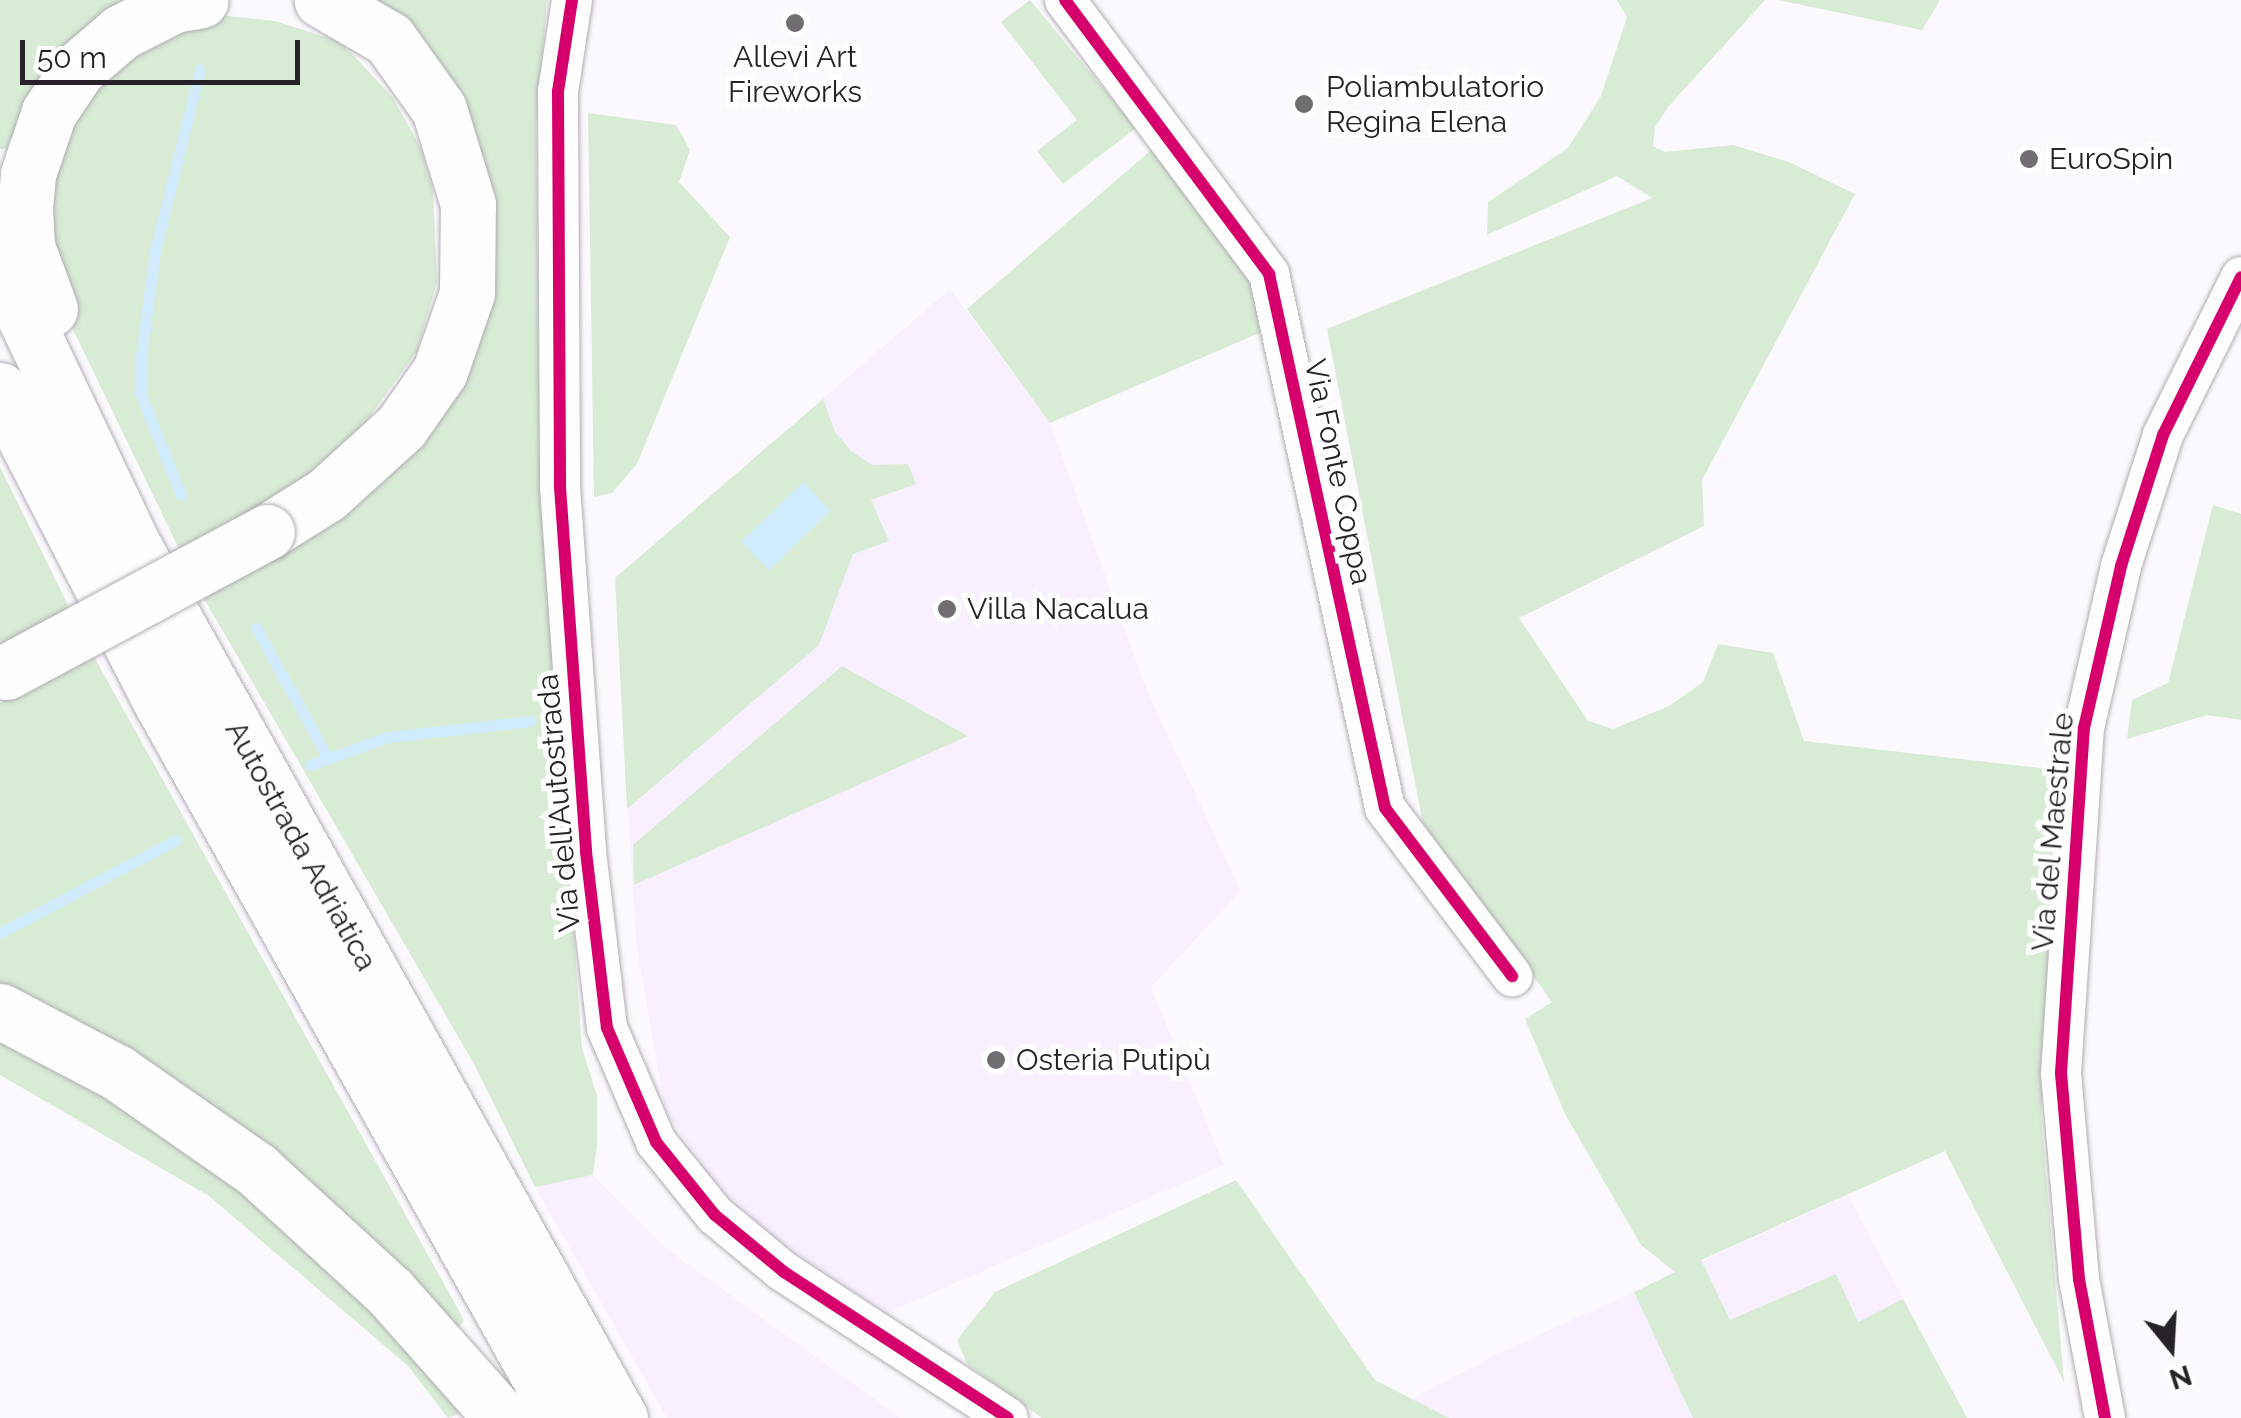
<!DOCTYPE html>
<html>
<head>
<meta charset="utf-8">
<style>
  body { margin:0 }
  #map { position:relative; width:2241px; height:1418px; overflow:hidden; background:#fcf9fe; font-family:Raleway,sans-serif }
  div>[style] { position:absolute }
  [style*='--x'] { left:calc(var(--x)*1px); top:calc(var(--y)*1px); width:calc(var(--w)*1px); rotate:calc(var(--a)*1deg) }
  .built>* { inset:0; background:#f8f0ff }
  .green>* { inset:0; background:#d8ebd5 }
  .water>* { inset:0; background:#d0ecfc; transform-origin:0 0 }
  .stream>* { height:11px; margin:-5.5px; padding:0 5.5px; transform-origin:5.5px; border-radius:5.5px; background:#d0ecfc }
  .roads { filter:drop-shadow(0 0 2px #b0adb2) drop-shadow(0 0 2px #b0adb2) }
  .minor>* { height:40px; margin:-20px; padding:0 20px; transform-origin:20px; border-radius:20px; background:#fffeff }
  .motorway>* { height:55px; margin:-27.5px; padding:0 27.5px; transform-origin:27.5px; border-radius:27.5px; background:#fffeff }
  .bridges { filter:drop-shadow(0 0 2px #b0adb2) drop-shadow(0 0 2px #b0adb2) }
  .motorway-bridge>* { height:55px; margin:-27.5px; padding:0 27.5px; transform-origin:27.5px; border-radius:27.5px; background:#fffeff }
  .cycleway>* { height:12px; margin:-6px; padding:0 6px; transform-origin:6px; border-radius:6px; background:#d6006c }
  .dots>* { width:28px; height:28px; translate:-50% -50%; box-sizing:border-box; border:5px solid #fff; border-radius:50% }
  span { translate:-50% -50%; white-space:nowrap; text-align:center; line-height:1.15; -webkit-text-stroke:10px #fff; paint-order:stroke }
  .poi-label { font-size:30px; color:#262228 }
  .left { translate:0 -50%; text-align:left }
  .street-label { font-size:30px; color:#262228 }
  .north { position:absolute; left:2121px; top:1298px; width:100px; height:100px; -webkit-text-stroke:8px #fff; paint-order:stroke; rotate:162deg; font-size:28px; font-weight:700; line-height:40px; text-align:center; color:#262228 }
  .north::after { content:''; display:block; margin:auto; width:35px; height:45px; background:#262228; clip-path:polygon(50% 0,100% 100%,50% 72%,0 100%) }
  .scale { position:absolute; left:20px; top:40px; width:280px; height:45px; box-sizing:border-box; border:5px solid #262228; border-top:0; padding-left:12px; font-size:30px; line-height:35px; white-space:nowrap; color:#262228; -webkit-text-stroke:8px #fff; paint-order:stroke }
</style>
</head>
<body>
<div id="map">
  <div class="built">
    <i style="clip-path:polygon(950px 289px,1050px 423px,1148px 693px,1241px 891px,1151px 987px,1224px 1165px,887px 1313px,772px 1237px,710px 1177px,665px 1109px,636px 944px,615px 578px)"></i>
    <i style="clip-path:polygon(593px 1175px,663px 1246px,900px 1418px,667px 1418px,535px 1187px)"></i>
    <i style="clip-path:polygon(1848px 1195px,1967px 1418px,1375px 1418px,1499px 1353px)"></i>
  </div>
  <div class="green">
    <i style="clip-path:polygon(0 0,132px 0,21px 117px,6px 149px,0 149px)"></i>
    <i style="clip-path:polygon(377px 0,547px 0,536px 124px,540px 468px,582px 1048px,597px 1096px,597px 1145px,593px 1175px,535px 1187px,474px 1064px,203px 597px,311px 537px,382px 484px,416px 448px,477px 352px,496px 255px,485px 162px,461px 97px,404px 19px)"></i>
    <i style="clip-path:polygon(1030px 0,1136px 128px,1063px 184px,1037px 151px,1077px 120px,1001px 22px)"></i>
    <i style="clip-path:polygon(1617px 0,1765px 0,1669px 106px,1655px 127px,1653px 146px,1665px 152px,1733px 145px,1789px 162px,1855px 194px,1702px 480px,1704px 526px,1519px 618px,1588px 721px,1613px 729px,1669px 706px,1703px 682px,1718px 644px,1773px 653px,1804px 741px,2066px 771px,2053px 848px,2041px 1116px,2064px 1382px,1945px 1151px,1701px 1260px,1730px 1320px,1836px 1274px,1858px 1322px,1903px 1299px,1967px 1418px,1693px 1418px,1634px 1292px,1675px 1272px,1641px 1245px,1565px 1114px,1525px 1019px,1552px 1002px,1423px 824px,1327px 329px,1652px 198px,1617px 176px,1487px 235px,1488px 202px,1568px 148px,1601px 96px,1627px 17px)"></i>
    <i style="clip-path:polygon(1778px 0,1940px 0,1922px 30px)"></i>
    <i style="clip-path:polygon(219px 15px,275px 21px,341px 42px,393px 98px,421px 148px,433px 191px,437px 282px,417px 351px,352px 441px,305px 478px,180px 551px,65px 313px,40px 235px,63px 120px,150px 36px)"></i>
    <i style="clip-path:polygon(588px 113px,676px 125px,690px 150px,679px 182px,730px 237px,637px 464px,612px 493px,594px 497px)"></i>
    <i style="clip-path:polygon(1157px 145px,1262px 275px,1271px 328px,1050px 423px,967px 309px)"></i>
    <i style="clip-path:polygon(823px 399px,835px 432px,851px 451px,872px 465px,908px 464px,916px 484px,871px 500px,889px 541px,853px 554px,819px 645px,627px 809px,615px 578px)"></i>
    <i style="clip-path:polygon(0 467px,71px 611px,0 648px)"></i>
    <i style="clip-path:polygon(2213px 505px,2241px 514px,2241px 720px,2207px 715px,2127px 739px,2132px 700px,2168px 683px)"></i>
    <i style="clip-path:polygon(93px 655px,457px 1307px,464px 1321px,457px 1328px,0 995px,0 703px)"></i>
    <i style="clip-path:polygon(842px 666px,968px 736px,634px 885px,633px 845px)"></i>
    <i style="clip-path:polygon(0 1025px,167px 1120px,477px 1407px,448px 1418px,408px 1366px,209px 1196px,0 1075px)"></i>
    <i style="clip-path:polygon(1236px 1180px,1375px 1380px,1449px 1418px,1042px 1418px,967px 1364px,957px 1340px,995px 1292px)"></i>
  </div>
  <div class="water">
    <i style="left:803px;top:482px;width:40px;height:86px;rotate:46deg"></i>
  </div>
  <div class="stream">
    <i style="--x:181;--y:495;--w:108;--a:-111.8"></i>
    <i style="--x:141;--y:395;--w:38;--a:-90"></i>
    <i style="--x:141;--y:357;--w:107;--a:-82.5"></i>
    <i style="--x:155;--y:251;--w:187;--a:-76.1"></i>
    <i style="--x:256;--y:628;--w:149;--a:61"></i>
    <i style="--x:310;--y:765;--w:83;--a:-19.7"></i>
    <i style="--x:388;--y:737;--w:143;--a:-6.4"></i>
    <i style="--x:0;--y:933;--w:199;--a:-27.9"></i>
  </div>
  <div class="roads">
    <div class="minor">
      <i style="--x:572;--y:0;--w:92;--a:98.7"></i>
      <i style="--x:558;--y:91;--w:396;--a:89.7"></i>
      <i style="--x:560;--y:487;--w:366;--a:85.9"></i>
      <i style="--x:586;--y:852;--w:177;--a:83.2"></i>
      <i style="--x:607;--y:1028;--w:124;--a:66.7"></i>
      <i style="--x:656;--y:1142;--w:94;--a:51.1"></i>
      <i style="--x:715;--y:1215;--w:89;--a:39.6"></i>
      <i style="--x:784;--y:1272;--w:267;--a:33.1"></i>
      <i style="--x:1065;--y:0;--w:342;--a:53.3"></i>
      <i style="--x:1269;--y:274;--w:546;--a:77.74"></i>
      <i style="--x:1385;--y:808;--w:211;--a:52.9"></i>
      <i style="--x:2105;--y:1418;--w:141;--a:-100.6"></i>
      <i style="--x:2079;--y:1279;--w:207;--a:-95"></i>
      <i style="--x:2061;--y:1073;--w:346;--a:-86.2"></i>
      <i style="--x:2084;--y:728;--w:166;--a:-77.1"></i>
      <i style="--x:2121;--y:566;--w:138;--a:-72.2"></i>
      <i style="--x:2163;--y:435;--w:176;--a:-63.7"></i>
    </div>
    <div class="motorway">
      <i style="--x:0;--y:265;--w:310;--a:64.6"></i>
      <i style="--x:133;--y:545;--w:1000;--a:60.85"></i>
      <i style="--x:50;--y:309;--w:67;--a:-110.1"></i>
      <i style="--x:27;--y:246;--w:37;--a:-93"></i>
      <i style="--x:25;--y:209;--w:35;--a:-85"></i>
      <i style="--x:28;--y:174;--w:65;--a:-71.3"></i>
      <i style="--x:49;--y:112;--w:52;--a:-56"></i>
      <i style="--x:78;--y:69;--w:57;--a:-40.7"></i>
      <i style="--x:121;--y:32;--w:59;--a:-27"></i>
      <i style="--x:174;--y:5;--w:27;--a:-10"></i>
      <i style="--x:0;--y:390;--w:351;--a:62.7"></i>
      <i style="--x:161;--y:702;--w:821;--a:60.75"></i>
      <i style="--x:267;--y:532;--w:70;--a:-32.1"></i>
      <i style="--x:326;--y:495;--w:101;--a:-42.2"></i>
      <i style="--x:401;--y:427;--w:68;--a:-55.1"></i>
      <i style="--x:440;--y:371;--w:83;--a:-70.9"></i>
      <i style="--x:467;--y:293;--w:89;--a:-89.4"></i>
      <i style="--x:468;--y:204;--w:99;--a:-107"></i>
      <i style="--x:439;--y:109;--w:86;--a:-125.5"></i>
      <i style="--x:389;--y:39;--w:78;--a:-149.8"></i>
      <i style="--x:0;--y:1011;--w:133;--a:27.7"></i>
      <i style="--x:118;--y:1073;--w:169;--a:34.9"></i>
      <i style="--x:257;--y:1170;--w:180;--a:42.5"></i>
      <i style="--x:390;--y:1292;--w:169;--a:48.4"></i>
    </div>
  </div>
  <div class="bridges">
    <div class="motorway-bridge">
      <i style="--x:6;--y:672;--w:296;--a:-28.2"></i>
    </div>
  </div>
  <div class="cycleway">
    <i style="--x:572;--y:0;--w:92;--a:98.7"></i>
    <i style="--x:558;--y:91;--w:396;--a:89.7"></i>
    <i style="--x:560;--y:487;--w:366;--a:85.9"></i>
    <i style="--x:586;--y:852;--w:177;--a:83.2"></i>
    <i style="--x:607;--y:1028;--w:124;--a:66.7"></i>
    <i style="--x:656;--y:1142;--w:94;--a:51.1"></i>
    <i style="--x:715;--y:1215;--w:89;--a:39.6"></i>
    <i style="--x:784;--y:1272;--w:267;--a:33.1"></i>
    <i style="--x:1065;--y:0;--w:342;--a:53.3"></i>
    <i style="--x:1269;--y:274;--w:546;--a:77.74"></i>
    <i style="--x:1385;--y:808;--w:211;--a:52.9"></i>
    <i style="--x:2105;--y:1418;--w:141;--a:-100.6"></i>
    <i style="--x:2079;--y:1279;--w:207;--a:-95"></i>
    <i style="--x:2061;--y:1073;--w:346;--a:-86.2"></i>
    <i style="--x:2084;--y:728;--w:166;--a:-77.1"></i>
    <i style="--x:2121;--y:566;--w:138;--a:-72.2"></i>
    <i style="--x:2163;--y:435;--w:176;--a:-63.7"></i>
  </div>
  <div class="dots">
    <i style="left:795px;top:23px;background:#716d73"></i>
    <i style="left:1304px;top:104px;background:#716d73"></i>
    <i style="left:2029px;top:159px;background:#716d73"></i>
    <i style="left:947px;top:609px;background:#716d73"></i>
    <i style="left:996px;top:1060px;background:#716d73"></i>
  </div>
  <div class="poi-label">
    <span style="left:795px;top:74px">Allevi Art<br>Fireworks</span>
    <span class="left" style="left:1326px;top:104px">Poliambulatorio<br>Regina Elena</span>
    <span class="left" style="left:2049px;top:159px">EuroSpin</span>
    <span class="left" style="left:967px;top:609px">Villa Nacalua</span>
    <span class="left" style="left:1016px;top:1060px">Osteria Putipù</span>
  </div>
  <div class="street-label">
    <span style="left:1338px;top:472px;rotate:78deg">Via Fonte Coppa</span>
    <span style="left:559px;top:803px;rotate:-95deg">Via dell'Autostrada</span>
    <span style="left:2053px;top:832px;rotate:-85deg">Via del Maestrale</span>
    <span style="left:301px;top:846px;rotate:61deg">Autostrada Adriatica</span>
  </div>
  <div class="north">N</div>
  <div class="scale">50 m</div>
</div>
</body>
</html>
